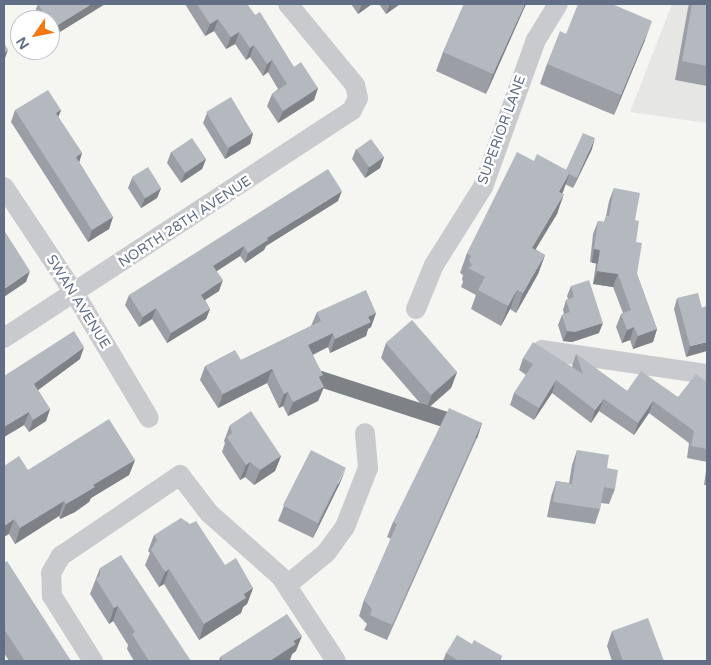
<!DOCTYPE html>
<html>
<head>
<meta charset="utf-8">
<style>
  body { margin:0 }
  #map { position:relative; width:711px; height:665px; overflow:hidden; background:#f5f6f2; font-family:"Varela Round",sans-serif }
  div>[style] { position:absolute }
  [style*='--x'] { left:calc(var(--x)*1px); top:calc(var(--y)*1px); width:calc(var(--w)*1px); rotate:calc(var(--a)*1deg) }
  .built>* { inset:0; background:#e6e6e5 }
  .minor>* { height:20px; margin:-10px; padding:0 10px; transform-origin:10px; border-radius:10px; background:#c8cace }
  .wall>* { inset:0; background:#9b9fa5 }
  .shaded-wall>* { inset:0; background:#7e8286; transform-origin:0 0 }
  .building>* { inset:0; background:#b4b9c0; transform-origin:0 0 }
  span { translate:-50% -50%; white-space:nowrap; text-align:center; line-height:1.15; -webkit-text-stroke:5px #fff; paint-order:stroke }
  .street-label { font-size:14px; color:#626e86 }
  .frame { position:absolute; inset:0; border:5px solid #626e86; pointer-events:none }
  .north { position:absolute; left:10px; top:10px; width:50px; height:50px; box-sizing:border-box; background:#fff; border:1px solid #c0c5cf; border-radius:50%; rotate:237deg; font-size:14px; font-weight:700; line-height:20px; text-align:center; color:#626e86 }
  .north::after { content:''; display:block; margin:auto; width:18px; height:22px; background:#f47913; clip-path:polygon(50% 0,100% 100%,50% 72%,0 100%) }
</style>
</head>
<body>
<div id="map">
  <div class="built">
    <i style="clip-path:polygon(672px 4px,707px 4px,707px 123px,630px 112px)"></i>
  </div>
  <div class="minor">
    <i style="--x:4;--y:187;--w:128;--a:56.4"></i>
    <i style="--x:75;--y:294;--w:144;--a:59.2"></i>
    <i style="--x:416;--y:309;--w:48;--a:-67.8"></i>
    <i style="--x:434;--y:265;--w:92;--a:-57.9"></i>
    <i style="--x:483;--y:187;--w:156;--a:-70.2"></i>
    <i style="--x:536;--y:40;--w:42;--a:-58.6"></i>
    <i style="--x:4;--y:338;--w:416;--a:-33.2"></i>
    <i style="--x:352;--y:110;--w:13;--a:-63"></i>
    <i style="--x:358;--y:98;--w:13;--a:-103"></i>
    <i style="--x:355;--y:85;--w:105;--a:-129.6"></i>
    <i style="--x:542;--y:350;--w:167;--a:8.3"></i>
    <i style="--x:287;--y:585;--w:50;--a:-39.4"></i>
    <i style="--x:326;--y:553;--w:32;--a:-54"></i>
    <i style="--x:345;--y:527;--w:63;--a:-68.7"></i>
    <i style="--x:368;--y:468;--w:35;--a:-95"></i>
    <i style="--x:93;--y:661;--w:77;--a:-122.2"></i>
    <i style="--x:52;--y:596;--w:23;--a:-92"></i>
    <i style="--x:51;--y:573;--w:20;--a:-60"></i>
    <i style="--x:61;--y:556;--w:144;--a:-34.2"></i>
    <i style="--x:180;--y:475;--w:48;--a:52.7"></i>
    <i style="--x:209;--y:513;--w:96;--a:41.6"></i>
    <i style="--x:281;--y:577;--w:100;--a:56.8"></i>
  </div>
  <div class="wall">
    <i style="clip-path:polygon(38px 4px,105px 4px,50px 38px,50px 20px,37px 20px,34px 14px)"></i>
    <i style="clip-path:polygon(185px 4px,247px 4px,255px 15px,294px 67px,318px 88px,314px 100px,278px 123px,267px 106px,272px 94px,278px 89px,268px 72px,263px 76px,250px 57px,246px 60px,235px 44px,226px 49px,214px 31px,205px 36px)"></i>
    <i style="clip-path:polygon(351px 4px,372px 4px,358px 14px)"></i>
    <i style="clip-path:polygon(379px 4px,400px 4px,386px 14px)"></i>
    <i style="clip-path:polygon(464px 4px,526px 4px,486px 94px,436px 71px,443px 52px)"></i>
    <i style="clip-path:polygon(689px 4px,707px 4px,707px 86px,675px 80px,688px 8px)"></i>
    <i style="clip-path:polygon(566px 34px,645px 40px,614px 115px,540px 84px,547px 64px)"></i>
    <i style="clip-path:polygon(15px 110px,61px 110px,58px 117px,82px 153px,79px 162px,113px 217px,109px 229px,88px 242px,11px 122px)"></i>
    <i style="clip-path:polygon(207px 113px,253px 133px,250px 144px,225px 159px,203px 123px)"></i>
    <i style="clip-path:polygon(356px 149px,384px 157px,380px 168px,365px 178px,352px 159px)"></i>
    <i style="clip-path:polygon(592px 149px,573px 188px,565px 184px,562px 193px,557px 214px,535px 249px,545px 255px,538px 274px,516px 313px,510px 309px,501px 326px,471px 309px,476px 295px,461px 287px,463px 282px,462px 279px,463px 275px,460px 273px,467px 253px,534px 161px,566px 170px)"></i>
    <i style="clip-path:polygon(171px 152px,206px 159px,202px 169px,181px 183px,167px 163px)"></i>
    <i style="clip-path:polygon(132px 178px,161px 188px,157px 198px,141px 208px,128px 188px)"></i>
    <i style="clip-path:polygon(614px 188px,635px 220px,637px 274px,657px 329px,653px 342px,633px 349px,630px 340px,622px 343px,616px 327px,621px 314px,623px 313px,613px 287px,593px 284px,596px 263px,590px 262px,593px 234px,598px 221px,604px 222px,606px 216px,609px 201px)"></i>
    <i style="clip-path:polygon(338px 201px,266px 246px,264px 250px,245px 263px,240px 256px,217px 271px,219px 291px,205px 300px,210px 309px,206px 319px,167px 343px,152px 319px,139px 327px,125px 305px,129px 295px)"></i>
    <i style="clip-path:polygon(571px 286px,599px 333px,572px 342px,563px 341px,558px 325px,562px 315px,564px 314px,563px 310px,566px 300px,568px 299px,567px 296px)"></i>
    <i style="clip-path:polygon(677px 298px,702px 308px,707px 306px,686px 357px,674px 309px)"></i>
    <i style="clip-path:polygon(317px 312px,376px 313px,371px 327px,368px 329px,366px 336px,330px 353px,328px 347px,313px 355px,321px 381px,324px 387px,318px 401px,288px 416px,283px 406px,279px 408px,267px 383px,218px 408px,200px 380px,205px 366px,241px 360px,311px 326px)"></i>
    <i style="clip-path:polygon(386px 343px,457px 372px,451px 388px,426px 410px,381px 358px)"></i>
    <i style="clip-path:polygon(576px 354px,627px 391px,678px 397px,707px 382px,707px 462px,687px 458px,689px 443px,649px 413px,634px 435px,599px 411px,591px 423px,552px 393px,534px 420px,510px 405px,514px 393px,526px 375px,519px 370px,523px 358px,572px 367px)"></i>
    <i style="clip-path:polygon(80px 359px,38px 390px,50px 409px,46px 421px,29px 432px,24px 425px,4px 437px,4px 376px)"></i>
    <i style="clip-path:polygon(482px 423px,477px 438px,387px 640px,364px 630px,367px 624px,359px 616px,364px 600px,391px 539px,387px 537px,393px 522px)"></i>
    <i style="clip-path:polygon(230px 425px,281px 456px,275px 471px,254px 485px,245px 477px,240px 480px,222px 452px,225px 443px,224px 441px)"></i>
    <i style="clip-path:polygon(577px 450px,607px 468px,615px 489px,609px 504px,601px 503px,600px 509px,595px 524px,547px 517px,551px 497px,556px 481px,569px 483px,572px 465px)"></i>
    <i style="clip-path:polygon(135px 460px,129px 475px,91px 498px,89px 502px,75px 512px,60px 519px,59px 516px,15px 544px,9px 534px,28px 470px)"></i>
    <i style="clip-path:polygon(707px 463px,707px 485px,704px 485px)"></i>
    <i style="clip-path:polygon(340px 483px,313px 538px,278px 521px,284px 506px)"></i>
    <i style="clip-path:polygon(154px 535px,225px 565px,253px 588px,247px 604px,243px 607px,241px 613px,199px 640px,164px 584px,159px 587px,145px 565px,150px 553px,148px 551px)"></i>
    <i style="clip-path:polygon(4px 563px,71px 661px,9px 661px,4px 653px)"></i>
    <i style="clip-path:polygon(100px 568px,191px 661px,134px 661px,127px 649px,128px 645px,113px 621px,109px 624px,90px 594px)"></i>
    <i style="clip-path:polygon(612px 631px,664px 661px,612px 661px,607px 646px)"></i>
    <i style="clip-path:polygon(472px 644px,502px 656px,500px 661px,443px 661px,446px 653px)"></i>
    <i style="clip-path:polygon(296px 651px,292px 654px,290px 660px,287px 661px,219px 661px,220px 657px)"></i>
  </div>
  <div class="shaded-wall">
    <i style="clip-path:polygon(92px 4px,105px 4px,50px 38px,50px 35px,53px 28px)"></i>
    <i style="clip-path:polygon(362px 4px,372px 4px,358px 14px)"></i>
    <i style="clip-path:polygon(390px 4px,400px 4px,386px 14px)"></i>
    <i style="clip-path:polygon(525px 4px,526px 4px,486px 94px,493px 74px)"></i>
    <i style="clip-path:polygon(218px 19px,214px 31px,205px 36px,210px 24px)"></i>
    <i style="clip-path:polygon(652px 21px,645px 40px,614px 115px,621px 95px)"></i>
    <i style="clip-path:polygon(239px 32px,235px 44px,226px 49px,231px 37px)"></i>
    <i style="clip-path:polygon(254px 45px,250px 57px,246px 60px,250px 48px)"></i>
    <i style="clip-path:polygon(8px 50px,4px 61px,4px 53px)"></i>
    <i style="clip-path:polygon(272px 60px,268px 72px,263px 76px,267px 64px)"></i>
    <i style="clip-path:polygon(318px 88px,314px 100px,278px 123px,283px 111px)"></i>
    <i style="clip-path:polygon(61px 110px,56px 123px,56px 113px)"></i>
    <i style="clip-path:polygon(253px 133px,250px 144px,225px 159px,229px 148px)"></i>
    <i style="clip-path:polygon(595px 138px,592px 149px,573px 188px,577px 178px)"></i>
    <i style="clip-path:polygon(82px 153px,78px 166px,76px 157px)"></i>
    <i style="clip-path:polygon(384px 157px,380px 168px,365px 178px,369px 167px)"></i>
    <i style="clip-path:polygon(206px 159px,202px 169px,181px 183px,185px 173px)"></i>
    <i style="clip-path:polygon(570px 172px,563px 192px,552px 211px,559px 192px)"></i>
    <i style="clip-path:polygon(161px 188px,157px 198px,141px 208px,145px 198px)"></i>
    <i style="clip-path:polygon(342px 191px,338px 201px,266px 246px,264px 250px,245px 263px,248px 253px,267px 238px)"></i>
    <i style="clip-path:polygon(564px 194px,557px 214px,525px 267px,532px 248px)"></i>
    <i style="clip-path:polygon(113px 217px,109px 229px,88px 242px,92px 230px)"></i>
    <i style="clip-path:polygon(244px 246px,240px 256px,209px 276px,213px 266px)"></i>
    <i style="left:594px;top:249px;width:6px;height:14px;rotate:9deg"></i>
    <i style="clip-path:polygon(545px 255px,538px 274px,516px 313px,523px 293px)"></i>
    <i style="clip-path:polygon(30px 271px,26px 282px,4px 297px,4px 289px)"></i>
    <i style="clip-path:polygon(597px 271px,618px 274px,613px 287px,593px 284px)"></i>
    <i style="clip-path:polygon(223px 280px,219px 291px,197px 305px,201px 295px)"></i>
    <i style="clip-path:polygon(517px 290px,510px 309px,501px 326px,508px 306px)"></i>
    <i style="clip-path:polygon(156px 308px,152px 319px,139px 327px,143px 317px)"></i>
    <i style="clip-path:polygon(210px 309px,206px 319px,167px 343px,171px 333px)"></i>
    <i style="clip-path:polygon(376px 313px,371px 327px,368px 329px,366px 336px,330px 353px,335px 339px,368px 317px)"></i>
    <i style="clip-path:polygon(603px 323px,599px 333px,572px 342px,563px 341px,567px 331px)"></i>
    <i style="clip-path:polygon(634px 327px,630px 340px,622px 343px,627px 330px)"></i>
    <i style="clip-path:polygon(657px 329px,653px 342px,633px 349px,638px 336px)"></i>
    <i style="clip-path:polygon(333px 333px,328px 347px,303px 359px,308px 345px)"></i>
    <i style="clip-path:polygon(707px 342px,707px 351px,686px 357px,690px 346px)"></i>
    <i style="clip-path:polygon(84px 347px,80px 359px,30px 396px,34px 384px)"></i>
    <i style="clip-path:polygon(272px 369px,267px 383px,218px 408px,223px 394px)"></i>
    <i style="clip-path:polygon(457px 372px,451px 388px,426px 410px,432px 394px)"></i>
    <i style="clip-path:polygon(556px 380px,552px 393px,534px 420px,539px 408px)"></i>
    <i style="clip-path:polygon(324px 387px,318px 401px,288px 416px,293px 402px)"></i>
    <i style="clip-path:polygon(288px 392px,283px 406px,279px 408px,284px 394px)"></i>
    <i style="clip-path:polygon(604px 399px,599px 411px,591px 423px,595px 410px)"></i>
    <i style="clip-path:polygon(653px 401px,649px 413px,634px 435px,638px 423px)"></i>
    <i style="clip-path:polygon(50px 409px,46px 421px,29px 432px,33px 420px)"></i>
    <i style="clip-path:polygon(29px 412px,24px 425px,4px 437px,4px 427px)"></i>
    <i style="left:482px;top:423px;width:16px;height:221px;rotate:108deg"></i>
    <i style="clip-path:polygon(281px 456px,275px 471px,254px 485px,260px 470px)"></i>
    <i style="clip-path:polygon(135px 460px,129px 475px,91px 498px,89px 502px,75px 512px,60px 519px,66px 504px,93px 485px)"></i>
    <i style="clip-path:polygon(250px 462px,245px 477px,240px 480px,246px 465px)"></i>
    <i style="clip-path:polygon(346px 468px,340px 483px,313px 538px,319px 523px)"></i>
    <i style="clip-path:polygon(64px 501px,59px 516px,15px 544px,20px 528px)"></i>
    <i style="clip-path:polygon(14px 519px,9px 534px,4px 537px,4px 526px)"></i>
    <i style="clip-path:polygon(169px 569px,164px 584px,159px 587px,165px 572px)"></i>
    <i style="clip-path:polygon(253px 588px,247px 604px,243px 607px,241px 613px,199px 640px,204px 624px,244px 594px)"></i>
    <i style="clip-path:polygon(118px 606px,113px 621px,109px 624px,114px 608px)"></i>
    <i style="clip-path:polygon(302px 636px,296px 651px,292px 654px,290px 660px,287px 661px,270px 661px,293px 641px)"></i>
  </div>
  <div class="building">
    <i style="clip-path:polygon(38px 4px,92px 4px,53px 28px,50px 24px,50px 20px,48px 20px)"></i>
    <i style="clip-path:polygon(197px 4px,247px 4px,255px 15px,260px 12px,294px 67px,301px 62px,318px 88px,283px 111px,272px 94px,287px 84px,272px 60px,267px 64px,254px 45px,250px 48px,239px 32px,231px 37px,218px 19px,210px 24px)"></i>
    <i style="clip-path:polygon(464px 4px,525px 4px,493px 74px,443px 52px)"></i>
    <i style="clip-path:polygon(578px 4px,612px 4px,652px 21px,621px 95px,547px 64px,560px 31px,566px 34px)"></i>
    <i style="clip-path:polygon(692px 4px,707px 4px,707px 66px,682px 61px)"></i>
    <i style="clip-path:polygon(4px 43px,8px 50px,4px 53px)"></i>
    <i style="clip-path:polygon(48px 90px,61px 110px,56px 113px,82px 153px,76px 157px,113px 217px,92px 230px,15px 110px)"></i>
    <i style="left:231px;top:97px;width:42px;height:29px;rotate:59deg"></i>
    <i style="clip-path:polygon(583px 133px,595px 138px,577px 178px,569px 174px,570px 172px,566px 170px)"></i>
    <i style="left:192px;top:138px;width:25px;height:25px;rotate:56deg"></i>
    <i style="left:371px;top:139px;width:22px;height:18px;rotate:54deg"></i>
    <i style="clip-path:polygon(517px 152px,534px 161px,537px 154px,570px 172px,559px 192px,564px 194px,532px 248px,545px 255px,523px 293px,517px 290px,508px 306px,478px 290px,485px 277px,468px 268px,472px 265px,469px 260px,471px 256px,467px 253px)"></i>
    <i style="left:148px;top:167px;width:25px;height:19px;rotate:58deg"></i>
    <i style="clip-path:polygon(328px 169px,342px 191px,267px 238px,268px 240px,248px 253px,244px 246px,213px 266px,223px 280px,201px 295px,210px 309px,171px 333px,156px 308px,143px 317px,129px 295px)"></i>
    <i style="clip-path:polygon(614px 188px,640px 193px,635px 220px,639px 221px,636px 242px,642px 243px,637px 274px,657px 329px,638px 336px,634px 327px,627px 330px,621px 314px,631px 310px,618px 274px,597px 271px,600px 250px,594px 249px,598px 221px,605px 222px,606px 216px,609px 216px)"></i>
    <i style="clip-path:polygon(4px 230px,30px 271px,4px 289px)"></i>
    <i style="clip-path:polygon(589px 280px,603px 323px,575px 332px,567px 331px,562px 315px,570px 312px,566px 300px,574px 297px,571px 286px)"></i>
    <i style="clip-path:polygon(366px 290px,376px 313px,368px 317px,371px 322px,335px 339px,333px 333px,308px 345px,323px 375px,319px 377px,324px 387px,293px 402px,288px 392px,284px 394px,272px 369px,223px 394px,205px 366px,235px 350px,241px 360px,321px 321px,317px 312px)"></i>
    <i style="clip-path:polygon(698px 293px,702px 308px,707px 306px,707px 342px,690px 346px,677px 298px)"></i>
    <i style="left:412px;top:320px;width:69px;height:35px;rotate:49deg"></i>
    <i style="clip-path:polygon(74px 331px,84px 347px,34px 384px,50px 409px,33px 420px,29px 412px,4px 427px,4px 376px)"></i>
    <i style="clip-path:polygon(533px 342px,583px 374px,576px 354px,627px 391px,641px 371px,678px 397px,696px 374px,707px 382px,707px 449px,691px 446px,694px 431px,653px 401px,638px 423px,604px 399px,595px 410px,556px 380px,539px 408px,514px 393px,533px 364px,523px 358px)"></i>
    <i style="clip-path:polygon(449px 408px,482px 423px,392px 625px,370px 615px,372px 609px,364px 600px,397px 524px,393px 522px)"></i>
    <i style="clip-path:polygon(251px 411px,281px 456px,260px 470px,250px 462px,246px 465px,227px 437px,232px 433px,230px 425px)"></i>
    <i style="clip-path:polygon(109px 419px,135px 460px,93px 485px,95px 487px,80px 496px,66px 504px,64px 501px,20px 528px,14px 519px,4px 526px,4px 466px,19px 456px,28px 470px)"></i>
    <i style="left:311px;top:450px;width:39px;height:62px;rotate:27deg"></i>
    <i style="clip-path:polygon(577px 450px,609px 455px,607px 468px,618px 470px,615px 489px,604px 487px,600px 509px,553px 502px,556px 481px,572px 484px)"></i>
    <i style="clip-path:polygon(181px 518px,190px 524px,196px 521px,225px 565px,236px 558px,253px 588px,244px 594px,246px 598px,204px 624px,169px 569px,165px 572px,151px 550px,157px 540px,154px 535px)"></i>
    <i style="clip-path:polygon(121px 555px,191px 661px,149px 661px,132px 634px,135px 632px,118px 606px,114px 608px,96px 579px,100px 576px,100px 568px)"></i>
    <i style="clip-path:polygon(7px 561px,71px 661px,25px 661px,4px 629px,4px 563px)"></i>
    <i style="clip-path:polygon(287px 614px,302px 636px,293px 641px,296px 644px,270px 661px,223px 661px,220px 657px)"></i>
    <i style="clip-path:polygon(648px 618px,664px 661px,623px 661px,612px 631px)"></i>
    <i style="clip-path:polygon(457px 635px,472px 644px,474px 640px,502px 656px,498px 661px,459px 661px,446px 653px)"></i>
  </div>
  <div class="street-label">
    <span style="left:502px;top:130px;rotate:-70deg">SUPERIOR LANE</span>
    <span style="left:185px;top:222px;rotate:-33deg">NORTH 28TH AVENUE</span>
    <span style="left:78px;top:302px;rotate:58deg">SWAN AVENUE</span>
  </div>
  <div class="frame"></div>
  <div class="north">N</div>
</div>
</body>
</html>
